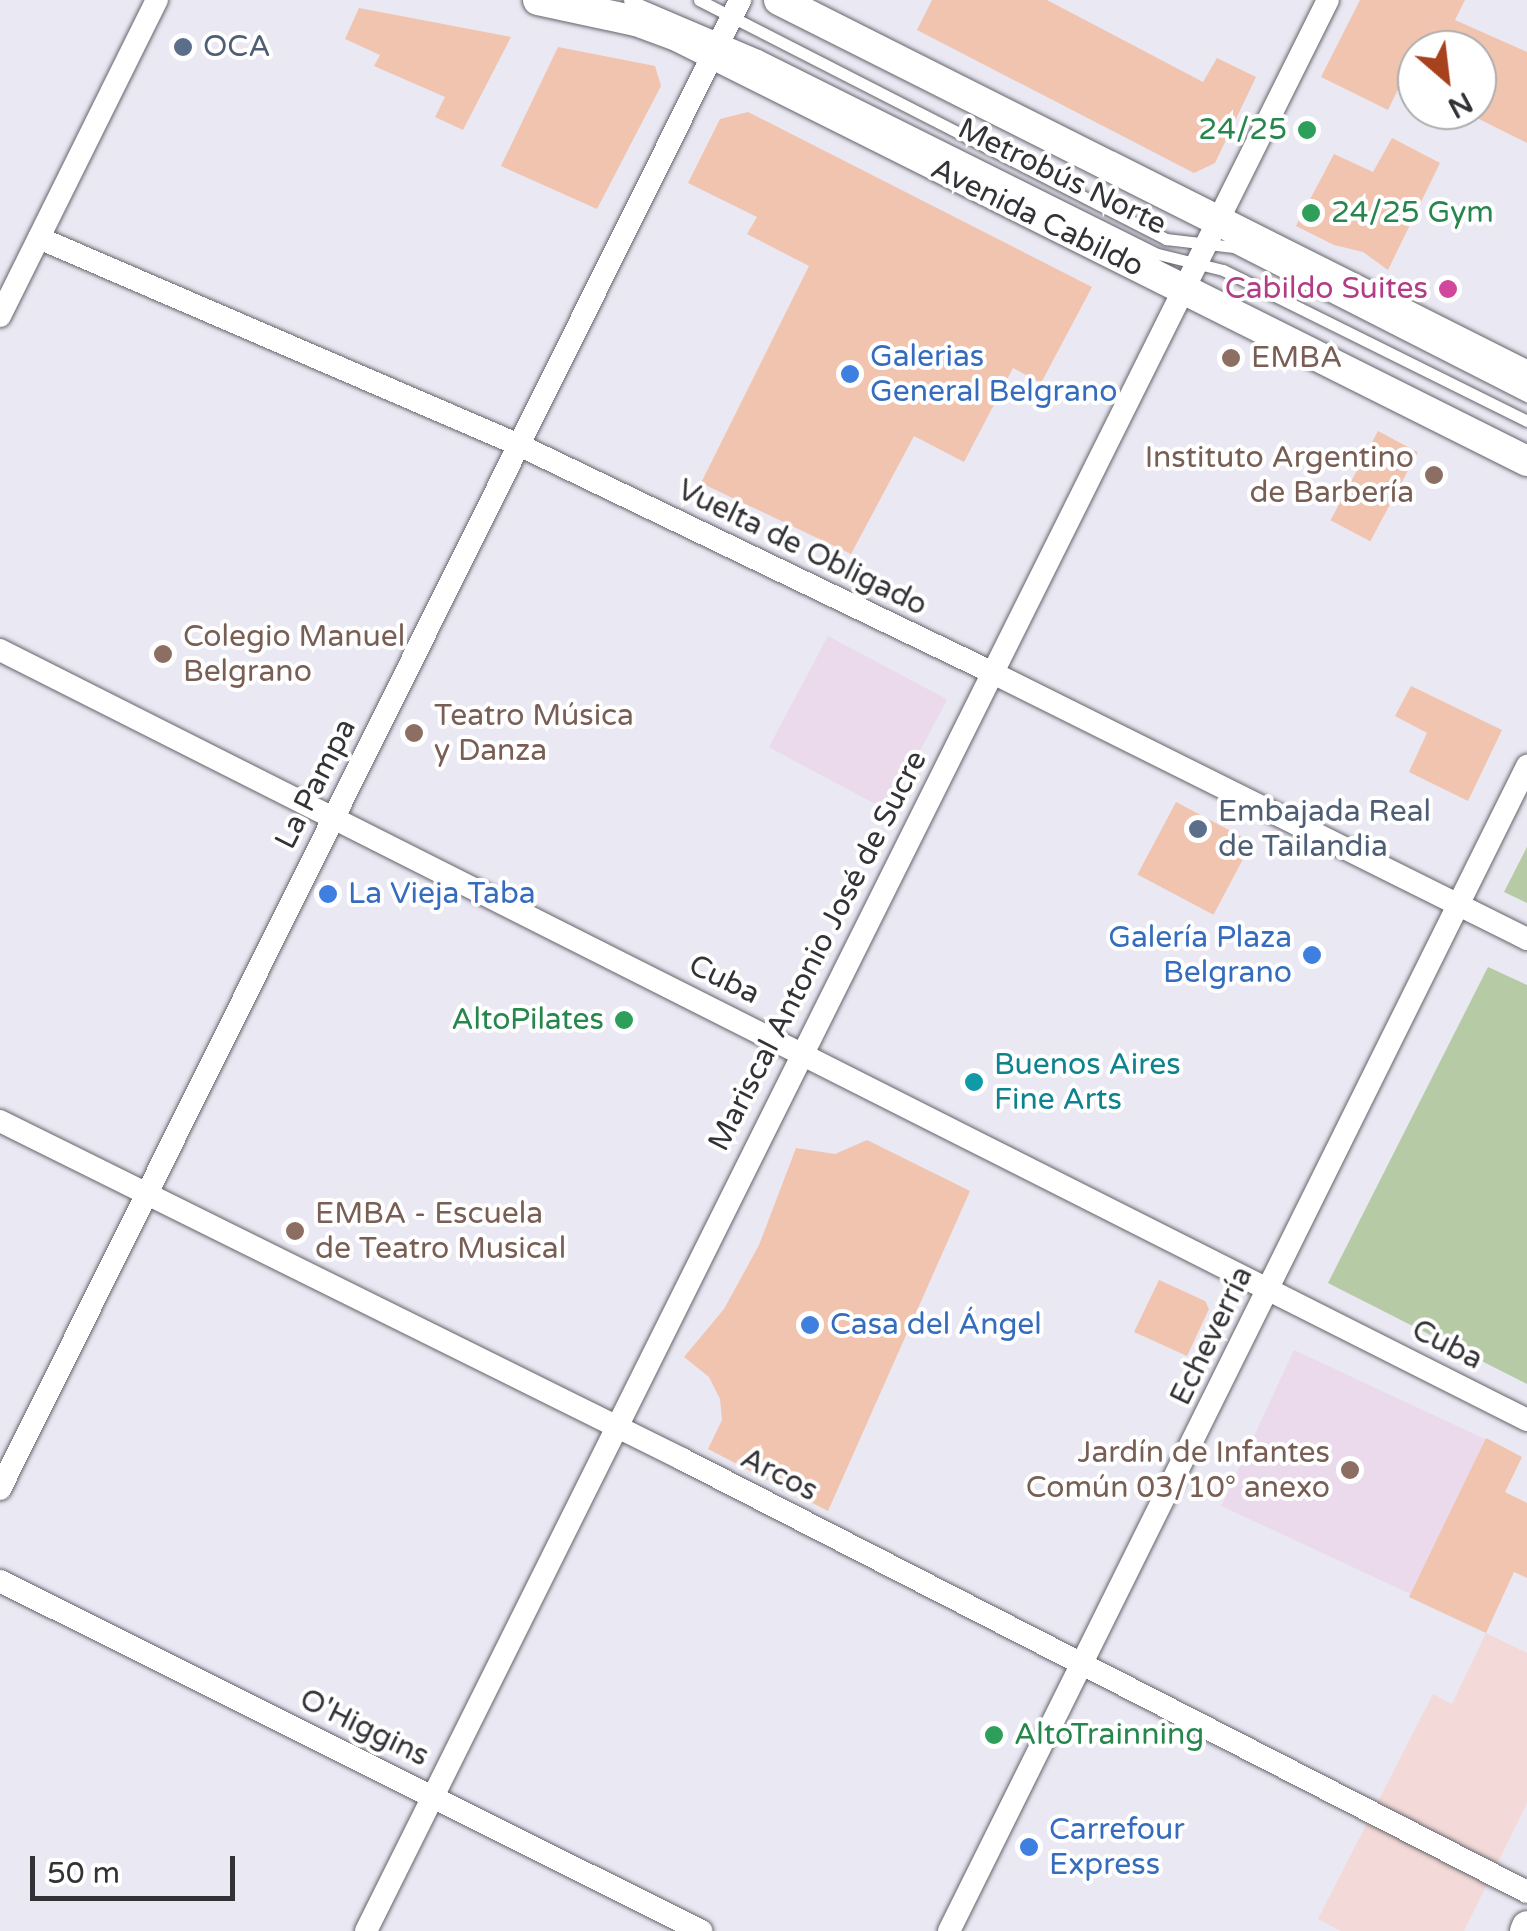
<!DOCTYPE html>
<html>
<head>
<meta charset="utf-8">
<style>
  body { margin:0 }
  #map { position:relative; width:1527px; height:1931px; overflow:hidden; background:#eae8f2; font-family:"Varela Round",sans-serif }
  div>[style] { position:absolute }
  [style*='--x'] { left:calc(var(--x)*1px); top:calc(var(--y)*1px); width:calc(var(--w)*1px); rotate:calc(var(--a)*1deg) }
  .commercial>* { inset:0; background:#f3d9d7 }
  .education>* { inset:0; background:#eadaec; transform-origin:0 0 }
  .green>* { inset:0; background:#b5caa5 }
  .building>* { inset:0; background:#f1c4af; transform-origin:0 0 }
  .roads { filter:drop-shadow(0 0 2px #65646c) drop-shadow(0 0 2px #65646c) }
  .lane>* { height:11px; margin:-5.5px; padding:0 5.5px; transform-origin:5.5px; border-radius:5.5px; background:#fff }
  .street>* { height:22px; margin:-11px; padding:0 11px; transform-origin:11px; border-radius:11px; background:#fff }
  .secondary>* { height:30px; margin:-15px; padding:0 15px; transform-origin:15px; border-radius:15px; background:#fff }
  .dots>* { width:28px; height:28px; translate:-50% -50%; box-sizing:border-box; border:5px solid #fff; border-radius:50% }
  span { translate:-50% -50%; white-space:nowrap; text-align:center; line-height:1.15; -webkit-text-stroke:8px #fff; paint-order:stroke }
  .service-label { font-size:30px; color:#4e5e75 }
  .left { translate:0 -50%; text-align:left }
  .leisure-label { font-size:30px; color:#27864d }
  .right { translate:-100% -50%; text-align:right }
  .street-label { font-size:30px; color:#333236 }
  .hotel-label { font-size:30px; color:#b23c85 }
  .shop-label { font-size:30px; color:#366cbe }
  .education-label { font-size:30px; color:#785e54 }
  .culture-label { font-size:30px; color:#0d838f }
  .north { position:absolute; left:1397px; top:30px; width:100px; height:100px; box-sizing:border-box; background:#fff; border:2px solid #adadaf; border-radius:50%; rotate:152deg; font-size:28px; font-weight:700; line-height:40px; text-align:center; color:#333236 }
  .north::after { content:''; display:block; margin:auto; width:35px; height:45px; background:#a8411e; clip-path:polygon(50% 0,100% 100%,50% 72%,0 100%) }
  .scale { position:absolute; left:30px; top:1856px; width:205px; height:45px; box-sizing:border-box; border:5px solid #333236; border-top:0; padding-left:12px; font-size:30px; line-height:35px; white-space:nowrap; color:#333236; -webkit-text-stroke:8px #fff; paint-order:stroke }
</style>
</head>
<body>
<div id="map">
  <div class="commercial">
    <i style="clip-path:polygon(1486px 1633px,1527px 1653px,1527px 1803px,1464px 1931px,1341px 1931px,1318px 1919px,1433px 1694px,1452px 1704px)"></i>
  </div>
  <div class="education">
    <i style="left:828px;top:636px;width:135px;height:126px;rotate:28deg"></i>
    <i style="left:1294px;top:1350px;width:211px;height:172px;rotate:25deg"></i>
  </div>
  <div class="green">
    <i style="clip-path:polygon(1527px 847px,1527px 903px,1504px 892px)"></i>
    <i style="clip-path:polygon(1488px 967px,1527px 985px,1527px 1384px,1328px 1283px)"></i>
  </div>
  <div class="building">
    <i style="clip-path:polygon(932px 0,1047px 0,1203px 82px,1217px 58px,1256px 77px,1215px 163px,1194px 173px,917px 30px)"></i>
    <i style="clip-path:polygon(1360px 0,1465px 0,1455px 20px,1527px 52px,1527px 143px,1477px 118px,1477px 50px,1417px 50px,1417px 88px,1402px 81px,1388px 110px,1321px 77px)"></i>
    <i style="clip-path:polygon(359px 8px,511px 37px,463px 130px,435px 117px,445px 97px,374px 66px,380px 55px,345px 39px)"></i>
    <i style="clip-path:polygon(558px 47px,655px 66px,661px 86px,597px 209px,501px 166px)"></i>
    <i style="clip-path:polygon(748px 112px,1092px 287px,1041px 383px,1013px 368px,964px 462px,914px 436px,851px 554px,701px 483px,809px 266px,747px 234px,757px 217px,688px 183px,720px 119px)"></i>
    <i style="clip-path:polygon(1392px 138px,1440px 163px,1388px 270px,1363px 252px,1334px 245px,1296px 226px,1334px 154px,1373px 172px)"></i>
    <i style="left:1378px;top:431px;width:45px;height:101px;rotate:28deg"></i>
    <i style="clip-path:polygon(1411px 686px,1502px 730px,1468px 801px,1409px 772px,1427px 733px,1395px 716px)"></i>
    <i style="left:1176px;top:802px;width:86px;height:82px;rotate:28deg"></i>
    <i style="clip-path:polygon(867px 1140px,970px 1191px,828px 1511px,708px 1449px,722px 1420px,720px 1399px,709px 1377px,684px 1357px,724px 1309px,759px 1245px,796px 1148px,835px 1154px)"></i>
    <i style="clip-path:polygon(1159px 1280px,1205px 1301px,1209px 1309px,1187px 1356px,1134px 1332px)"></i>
    <i style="clip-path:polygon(1486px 1438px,1522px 1457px,1505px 1492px,1527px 1503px,1527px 1578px,1514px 1572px,1486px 1633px,1409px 1597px)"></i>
  </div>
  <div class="roads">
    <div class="lane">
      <i style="--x:629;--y:0;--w:140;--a:23.1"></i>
      <i style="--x:758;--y:55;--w:447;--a:26.5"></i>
      <i style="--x:1158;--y:254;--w:67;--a:13.8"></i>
      <i style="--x:1223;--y:270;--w:339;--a:26.4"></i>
      <i style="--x:699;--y:0;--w:525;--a:27.1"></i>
      <i style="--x:1166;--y:239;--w:68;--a:6.7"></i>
      <i style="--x:1234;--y:247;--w:329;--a:27"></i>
    </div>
    <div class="street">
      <i style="--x:39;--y:238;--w:523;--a:23.33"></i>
      <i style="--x:519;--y:445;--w:524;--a:25.68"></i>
      <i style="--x:991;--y:672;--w:599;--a:26.48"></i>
      <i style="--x:0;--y:316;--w:353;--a:-63.6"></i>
      <i style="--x:0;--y:650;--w:1710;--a:26.76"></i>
      <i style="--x:0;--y:1121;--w:761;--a:26.36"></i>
      <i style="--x:682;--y:1459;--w:949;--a:27.13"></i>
      <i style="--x:0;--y:1489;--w:1663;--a:-63.57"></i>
      <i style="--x:0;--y:1581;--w:784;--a:26.53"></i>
      <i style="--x:366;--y:1931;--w:2157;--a:-63.52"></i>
      <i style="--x:949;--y:1931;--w:1301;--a:-63.61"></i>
    </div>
    <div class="secondary">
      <i style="--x:538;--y:0;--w:100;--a:12.1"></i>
      <i style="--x:636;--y:21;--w:44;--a:20.1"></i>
      <i style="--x:677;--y:36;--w:950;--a:26.57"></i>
      <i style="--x:779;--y:0;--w:837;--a:26.69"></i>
      <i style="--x:1525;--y:1931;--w:5;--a:-68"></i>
    </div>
  </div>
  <div class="dots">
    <i style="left:183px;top:47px;background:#5c6f8a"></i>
    <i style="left:1307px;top:130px;background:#2e9e5b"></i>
    <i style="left:1311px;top:213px;background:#2e9e5b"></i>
    <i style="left:1448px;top:289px;background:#d1479c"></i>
    <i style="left:1231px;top:358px;background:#8d6e63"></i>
    <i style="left:850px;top:374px;background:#3f7fe0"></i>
    <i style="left:1434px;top:475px;background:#8d6e63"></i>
    <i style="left:163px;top:654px;background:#8d6e63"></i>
    <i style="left:414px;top:733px;background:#8d6e63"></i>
    <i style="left:1198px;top:829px;background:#5c6f8a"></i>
    <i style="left:328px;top:894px;background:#3f7fe0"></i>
    <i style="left:1312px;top:955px;background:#3f7fe0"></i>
    <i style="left:624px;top:1020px;background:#2e9e5b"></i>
    <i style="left:974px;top:1082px;background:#0f9aa8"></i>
    <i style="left:295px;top:1231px;background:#8d6e63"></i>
    <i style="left:810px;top:1325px;background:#3f7fe0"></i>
    <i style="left:1350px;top:1470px;background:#8d6e63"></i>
    <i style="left:994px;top:1735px;background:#2e9e5b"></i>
    <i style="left:1029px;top:1847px;background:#3f7fe0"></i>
  </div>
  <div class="service-label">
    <span class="left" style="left:203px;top:47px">OCA</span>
    <span class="left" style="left:1218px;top:829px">Embajada Real<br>de Tailandia</span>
  </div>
  <div class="leisure-label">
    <span class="right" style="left:1287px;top:130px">24/25</span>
    <span class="left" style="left:1331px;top:213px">24/25 Gym</span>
    <span class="right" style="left:604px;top:1020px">AltoPilates</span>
    <span class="left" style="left:1014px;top:1735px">AltoTrainning</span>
  </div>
  <div class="street-label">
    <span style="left:1062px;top:177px;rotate:26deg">Metrobús Norte</span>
    <span style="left:1037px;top:218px;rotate:26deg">Avenida Cabildo</span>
    <span style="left:802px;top:548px;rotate:26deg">Vuelta de Obligado</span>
    <span style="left:316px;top:784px;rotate:-63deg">La Pampa</span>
    <span style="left:818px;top:951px;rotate:-63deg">Mariscal Antonio José de Sucre</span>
    <span style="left:724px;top:980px;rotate:26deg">Cuba</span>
    <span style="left:1212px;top:1336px;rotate:-64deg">Echeverría</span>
    <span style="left:1447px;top:1345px;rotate:27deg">Cuba</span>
    <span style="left:779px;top:1475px;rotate:27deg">Arcos</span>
    <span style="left:364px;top:1728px;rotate:26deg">O'Higgins</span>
  </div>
  <div class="hotel-label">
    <span class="right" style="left:1428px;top:289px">Cabildo Suites</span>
  </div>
  <div class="shop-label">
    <span class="left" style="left:870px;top:374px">Galerias<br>General Belgrano</span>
    <span class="left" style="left:348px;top:894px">La Vieja Taba</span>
    <span class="right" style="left:1292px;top:955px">Galería Plaza<br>Belgrano</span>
    <span class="left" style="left:830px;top:1325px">Casa del Ángel</span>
    <span class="left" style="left:1049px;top:1847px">Carrefour<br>Express</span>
  </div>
  <div class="education-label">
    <span class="left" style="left:1251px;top:358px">EMBA</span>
    <span class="right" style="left:1414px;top:475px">Instituto Argentino<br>de Barbería</span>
    <span class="left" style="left:183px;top:654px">Colegio Manuel<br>Belgrano</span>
    <span class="left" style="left:434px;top:733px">Teatro Música<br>y Danza</span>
    <span class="left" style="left:315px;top:1231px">EMBA - Escuela<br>de Teatro Musical</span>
    <span class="right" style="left:1330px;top:1470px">Jardín de Infantes<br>Común 03/10° anexo</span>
  </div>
  <div class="culture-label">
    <span class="left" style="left:994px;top:1082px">Buenos Aires<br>Fine Arts</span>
  </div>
  <div class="north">N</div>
  <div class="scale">50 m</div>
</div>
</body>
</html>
